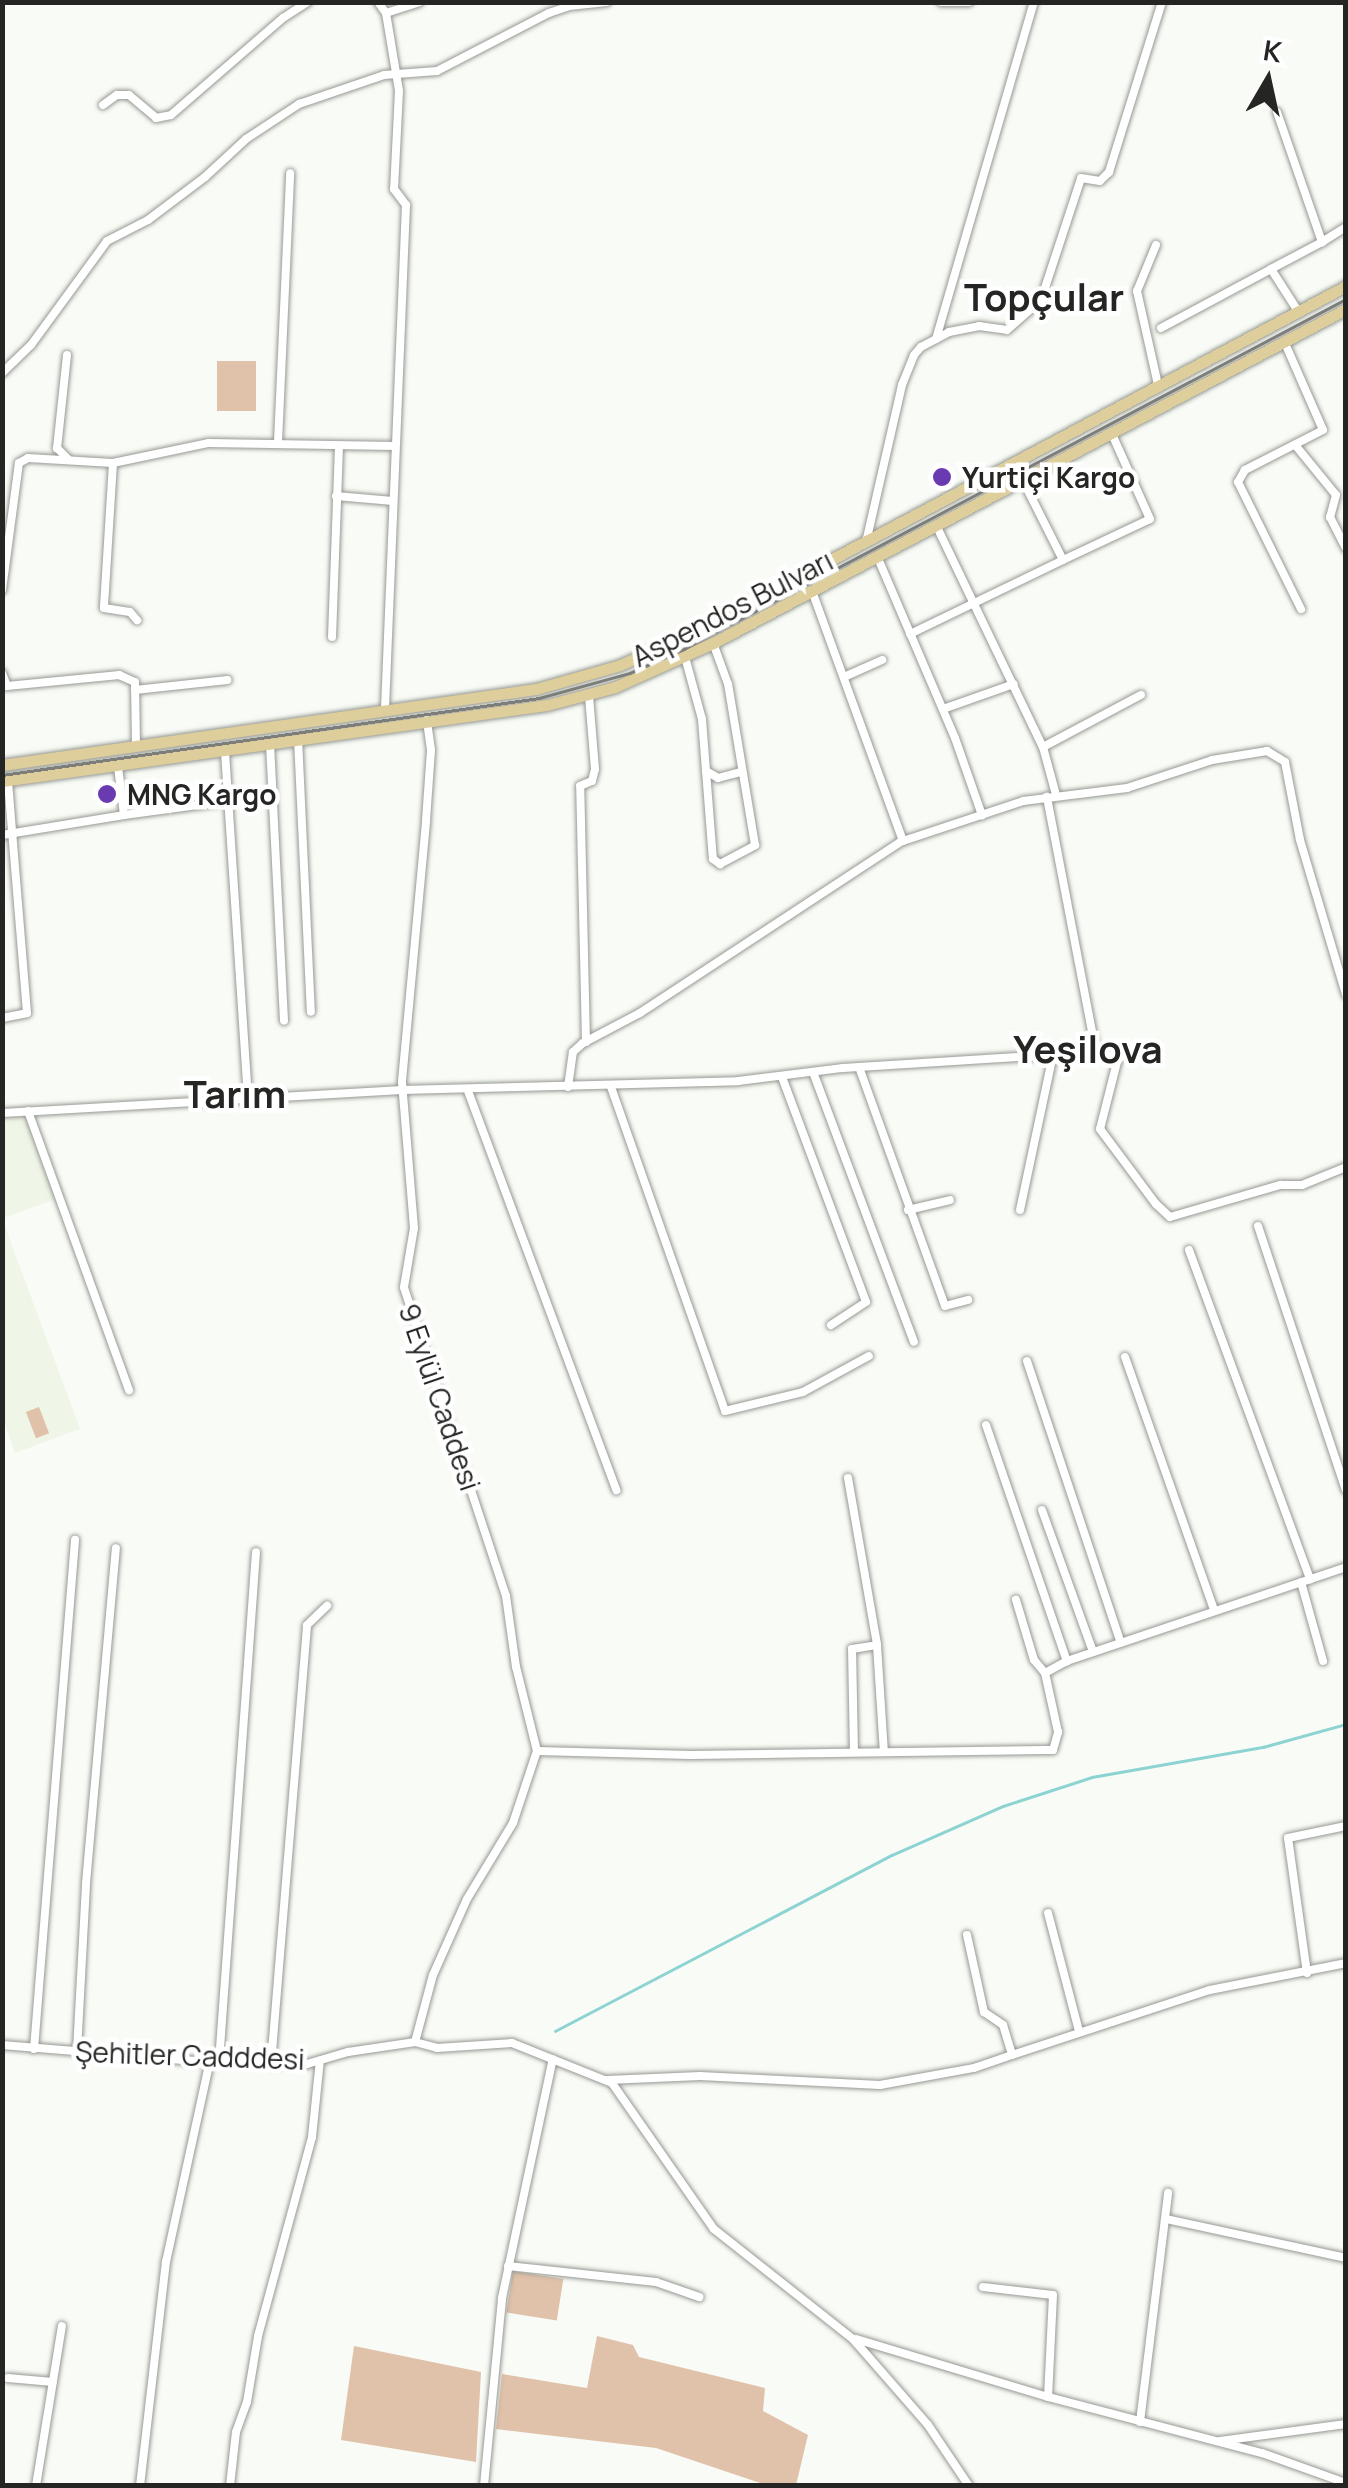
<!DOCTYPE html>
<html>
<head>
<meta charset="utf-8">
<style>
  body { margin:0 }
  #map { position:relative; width:1348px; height:2488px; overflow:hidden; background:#f9fcf6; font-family:Manrope,sans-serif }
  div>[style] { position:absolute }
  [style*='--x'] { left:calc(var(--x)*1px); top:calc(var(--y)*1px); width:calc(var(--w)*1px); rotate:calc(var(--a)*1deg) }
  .built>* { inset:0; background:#eff5e7 }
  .green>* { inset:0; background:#e0c1aa; transform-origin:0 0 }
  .stream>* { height:2.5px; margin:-1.25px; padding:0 1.25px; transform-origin:1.25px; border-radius:1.25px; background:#8cd3d2 }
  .roads { filter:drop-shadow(0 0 2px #969993) drop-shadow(0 0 2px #969993) }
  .street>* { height:8px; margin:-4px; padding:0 4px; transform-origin:4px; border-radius:4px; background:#fff }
  .primary>* { height:11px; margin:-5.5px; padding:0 5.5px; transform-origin:5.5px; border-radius:5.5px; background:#dece9b }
  .tram>* { height:2.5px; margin:-1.25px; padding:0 1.25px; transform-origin:1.25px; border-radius:1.25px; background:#7d7e7a }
  .dots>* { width:28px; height:28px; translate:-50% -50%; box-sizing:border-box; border:5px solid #fff; border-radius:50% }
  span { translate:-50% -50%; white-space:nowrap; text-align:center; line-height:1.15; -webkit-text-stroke:9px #fff; paint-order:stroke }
  .poi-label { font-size:28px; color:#252623; font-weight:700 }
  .left { translate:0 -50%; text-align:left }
  .street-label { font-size:28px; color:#252623 }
  .district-label { font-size:38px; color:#252623; font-weight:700 }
  .frame { position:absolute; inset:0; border:5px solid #252623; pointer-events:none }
  .north { position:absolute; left:1218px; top:30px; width:100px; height:100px; -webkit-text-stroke:8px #fff; paint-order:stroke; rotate:9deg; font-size:28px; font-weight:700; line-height:40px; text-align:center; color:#252623 }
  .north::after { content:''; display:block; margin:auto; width:35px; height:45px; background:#252623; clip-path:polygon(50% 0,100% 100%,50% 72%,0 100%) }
</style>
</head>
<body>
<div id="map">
  <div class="built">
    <i style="clip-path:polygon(27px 1115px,59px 1198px,3px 1218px,3px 1117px)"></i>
    <i style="clip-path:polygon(3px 1221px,80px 1429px,15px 1453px,3px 1418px)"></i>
  </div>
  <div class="green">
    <i style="left:217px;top:361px;width:39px;height:50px"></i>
    <i style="left:39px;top:1407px;width:28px;height:14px;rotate:69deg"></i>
    <i style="left:513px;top:2271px;width:51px;height:42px;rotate:9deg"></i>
    <i style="clip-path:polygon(597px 2336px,633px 2345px,639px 2357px,765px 2388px,763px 2411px,808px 2435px,796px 2485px,766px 2485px,656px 2448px,496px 2429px,502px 2374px,587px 2388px)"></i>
    <i style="clip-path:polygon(354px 2346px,481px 2372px,476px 2462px,341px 2440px)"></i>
  </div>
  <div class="stream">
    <i style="--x:555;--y:2031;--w:380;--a:-27.6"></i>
    <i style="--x:892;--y:1855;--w:121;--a:-23.8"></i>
    <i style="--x:1003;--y:1806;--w:94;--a:-18"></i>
    <i style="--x:1092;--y:1777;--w:174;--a:-10"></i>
    <i style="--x:1263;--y:1747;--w:86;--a:-15.5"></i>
  </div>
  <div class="roads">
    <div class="street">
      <i style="--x:378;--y:2;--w:14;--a:54"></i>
      <i style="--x:386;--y:13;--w:79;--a:80.5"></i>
      <i style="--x:399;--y:91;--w:98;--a:92.9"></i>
      <i style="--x:394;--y:189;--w:20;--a:53"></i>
      <i style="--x:406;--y:205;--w:503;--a:92.39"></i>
      <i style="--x:941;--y:2;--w:28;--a:0"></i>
      <i style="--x:386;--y:13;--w:35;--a:-18"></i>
      <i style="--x:103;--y:105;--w:17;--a:-36"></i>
      <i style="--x:117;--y:95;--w:12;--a:0"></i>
      <i style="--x:129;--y:95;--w:35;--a:40"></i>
      <i style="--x:156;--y:118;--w:15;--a:-11"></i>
      <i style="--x:171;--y:115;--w:148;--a:-40.9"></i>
      <i style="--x:283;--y:18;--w:30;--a:-33"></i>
      <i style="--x:1277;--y:112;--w:138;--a:70.9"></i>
      <i style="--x:1322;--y:242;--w:58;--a:152.1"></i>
      <i style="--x:1271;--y:269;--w:50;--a:57.3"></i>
      <i style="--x:1322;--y:242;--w:28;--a:-32"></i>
      <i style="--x:1156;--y:245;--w:50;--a:112.4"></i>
      <i style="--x:1137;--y:291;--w:96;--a:77.4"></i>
      <i style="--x:1161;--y:328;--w:125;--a:-28.2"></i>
      <i style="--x:936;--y:339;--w:351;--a:-73.8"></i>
      <i style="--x:1284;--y:341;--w:97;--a:66.3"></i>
      <i style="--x:1323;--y:430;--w:88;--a:152.9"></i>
      <i style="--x:1245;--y:470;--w:14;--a:120"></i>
      <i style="--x:1238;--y:482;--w:142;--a:63.6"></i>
      <i style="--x:67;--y:355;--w:94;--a:96.1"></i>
      <i style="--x:57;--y:448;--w:17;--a:45"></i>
      <i style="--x:2;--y:373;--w:40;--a:-44"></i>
      <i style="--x:31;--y:345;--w:129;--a:-53.8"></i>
      <i style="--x:107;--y:241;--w:46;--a:-27.1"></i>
      <i style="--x:148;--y:220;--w:71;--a:-37"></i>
      <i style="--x:205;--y:177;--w:56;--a:-42.8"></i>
      <i style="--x:246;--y:139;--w:64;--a:-33.4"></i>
      <i style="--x:299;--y:104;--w:90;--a:-18.8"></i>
      <i style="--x:384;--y:75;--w:53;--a:-4.3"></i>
      <i style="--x:437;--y:71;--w:126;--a:-27.4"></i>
      <i style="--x:549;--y:13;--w:21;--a:-19"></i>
      <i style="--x:569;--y:6;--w:38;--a:-6"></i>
      <i style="--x:278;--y:442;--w:269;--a:-87.4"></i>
      <i style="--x:1296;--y:446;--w:63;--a:50.8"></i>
      <i style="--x:1336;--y:495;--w:23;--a:105"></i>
      <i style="--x:1330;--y:517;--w:35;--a:63"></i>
      <i style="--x:113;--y:463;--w:98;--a:-11.8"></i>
      <i style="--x:209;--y:443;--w:186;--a:0.9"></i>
      <i style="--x:336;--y:496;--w:57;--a:5"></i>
      <i style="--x:936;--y:525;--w:246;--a:64.3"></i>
      <i style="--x:1043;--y:747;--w:50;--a:74.8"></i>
      <i style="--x:867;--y:538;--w:157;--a:-77.1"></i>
      <i style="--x:902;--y:385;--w:32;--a:-68"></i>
      <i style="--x:914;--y:355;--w:11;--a:-49"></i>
      <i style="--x:921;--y:347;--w:32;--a:-28"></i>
      <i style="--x:949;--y:332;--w:31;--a:-11"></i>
      <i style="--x:979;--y:326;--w:28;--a:8"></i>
      <i style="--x:1007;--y:330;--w:45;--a:-41.4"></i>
      <i style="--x:1041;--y:300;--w:128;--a:-71.8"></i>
      <i style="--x:1081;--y:178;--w:19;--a:9"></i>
      <i style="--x:1100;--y:181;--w:13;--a:-45"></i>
      <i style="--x:1109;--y:172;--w:178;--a:-72.7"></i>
      <i style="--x:877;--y:556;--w:198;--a:66.8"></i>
      <i style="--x:955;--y:738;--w:82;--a:70.7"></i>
      <i style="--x:1063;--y:560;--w:96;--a:-25.2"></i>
      <i style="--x:1150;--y:519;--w:95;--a:-114.1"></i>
      <i style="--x:2;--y:590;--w:128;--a:-82.4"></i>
      <i style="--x:19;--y:463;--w:10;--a:-29"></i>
      <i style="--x:28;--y:458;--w:85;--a:3.4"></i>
      <i style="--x:113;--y:463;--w:145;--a:93.6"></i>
      <i style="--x:104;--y:608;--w:26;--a:9"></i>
      <i style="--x:130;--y:612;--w:11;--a:49"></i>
      <i style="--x:812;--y:591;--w:266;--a:70"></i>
      <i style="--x:910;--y:634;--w:170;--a:-25.8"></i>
      <i style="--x:1063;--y:560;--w:91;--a:-116.8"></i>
      <i style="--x:332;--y:637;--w:191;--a:-87.9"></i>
      <i style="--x:685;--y:657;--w:64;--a:74.7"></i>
      <i style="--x:702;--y:719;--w:52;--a:85.6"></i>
      <i style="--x:706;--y:771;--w:14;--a:30"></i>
      <i style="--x:718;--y:778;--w:24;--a:-15"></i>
      <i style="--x:2;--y:673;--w:14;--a:69"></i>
      <i style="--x:7;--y:686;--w:113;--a:-5.6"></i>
      <i style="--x:119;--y:675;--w:17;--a:24"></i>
      <i style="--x:135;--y:682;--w:61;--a:89.1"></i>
      <i style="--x:844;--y:677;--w:42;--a:-24.1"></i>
      <i style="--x:135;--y:690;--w:93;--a:-6.2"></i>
      <i style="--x:943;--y:709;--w:75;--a:-19.4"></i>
      <i style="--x:298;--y:739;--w:273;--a:87.3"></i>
      <i style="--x:270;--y:744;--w:277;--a:87.1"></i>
      <i style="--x:1043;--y:747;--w:111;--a:-28"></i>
      <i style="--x:225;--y:752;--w:347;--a:86.2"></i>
      <i style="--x:706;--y:771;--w:88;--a:85.5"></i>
      <i style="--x:713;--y:859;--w:9;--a:36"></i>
      <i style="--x:720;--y:864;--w:40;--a:-28"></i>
      <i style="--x:755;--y:845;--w:163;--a:-99.5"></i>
      <i style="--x:728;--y:684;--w:44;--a:-110.1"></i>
      <i style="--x:124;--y:815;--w:104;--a:-7.7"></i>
      <i style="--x:2;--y:835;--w:124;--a:-9.3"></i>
      <i style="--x:124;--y:815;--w:48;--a:-97.1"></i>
      <i style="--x:2;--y:1018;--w:25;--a:-11"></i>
      <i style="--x:27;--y:1013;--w:234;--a:-94.7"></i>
      <i style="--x:586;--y:1042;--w:256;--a:-91.3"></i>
      <i style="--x:580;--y:786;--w:13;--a:-23"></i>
      <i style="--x:592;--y:781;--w:12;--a:-76"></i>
      <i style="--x:595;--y:769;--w:73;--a:-94.7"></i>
      <i style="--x:1096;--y:1052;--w:23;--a:15"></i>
      <i style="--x:1118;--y:1058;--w:73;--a:104.2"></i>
      <i style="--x:1100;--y:1129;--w:94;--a:53.3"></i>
      <i style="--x:1156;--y:1204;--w:19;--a:43"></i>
      <i style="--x:1170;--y:1217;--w:115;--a:-16.2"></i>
      <i style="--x:1280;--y:1185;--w:22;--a:0"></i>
      <i style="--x:1302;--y:1185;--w:48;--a:-22.2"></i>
      <i style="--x:859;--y:1067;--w:254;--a:70.2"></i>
      <i style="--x:945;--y:1306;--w:24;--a:-15"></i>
      <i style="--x:813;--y:1072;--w:288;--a:69.5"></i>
      <i style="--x:782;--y:1077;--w:240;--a:69.5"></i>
      <i style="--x:866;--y:1302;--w:42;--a:146.7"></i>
      <i style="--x:568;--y:1087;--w:35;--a:-82"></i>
      <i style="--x:573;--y:1052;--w:13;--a:-42"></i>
      <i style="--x:583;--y:1043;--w:64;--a:-27.8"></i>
      <i style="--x:640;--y:1013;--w:311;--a:-33.3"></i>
      <i style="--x:900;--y:842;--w:130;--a:-18.4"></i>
      <i style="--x:1023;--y:801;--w:105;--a:-7.1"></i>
      <i style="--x:1127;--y:788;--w:89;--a:-18.2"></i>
      <i style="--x:1212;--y:760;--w:56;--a:-9.3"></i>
      <i style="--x:1267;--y:751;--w:21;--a:31"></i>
      <i style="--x:1285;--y:762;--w:79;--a:79.1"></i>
      <i style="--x:1300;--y:840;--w:161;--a:73.4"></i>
      <i style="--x:611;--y:1087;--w:343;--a:70.6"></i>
      <i style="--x:725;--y:1411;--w:80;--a:-13.7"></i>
      <i style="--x:803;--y:1392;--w:75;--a:-28.6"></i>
      <i style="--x:468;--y:1091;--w:426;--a:69.6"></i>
      <i style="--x:28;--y:1111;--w:297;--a:70.1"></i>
      <i style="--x:2;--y:1113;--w:401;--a:-3.3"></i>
      <i style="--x:402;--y:1090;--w:336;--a:-1.5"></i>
      <i style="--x:738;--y:1081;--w:106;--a:-7.1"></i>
      <i style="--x:843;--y:1068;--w:254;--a:-3.6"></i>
      <i style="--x:1096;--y:1052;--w:260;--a:-100.9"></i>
      <i style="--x:908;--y:1210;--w:43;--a:-13.4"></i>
      <i style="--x:1020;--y:1210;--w:158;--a:-78"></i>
      <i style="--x:1258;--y:1226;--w:278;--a:71.6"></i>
      <i style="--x:1189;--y:1250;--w:351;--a:69.8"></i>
      <i style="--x:1125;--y:1357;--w:268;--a:70.6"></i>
      <i style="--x:1027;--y:1361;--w:297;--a:71.6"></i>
      <i style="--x:986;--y:1425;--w:250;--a:71.1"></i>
      <i style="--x:848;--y:1478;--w:169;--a:80.1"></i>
      <i style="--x:877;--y:1645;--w:107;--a:86.3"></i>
      <i style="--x:1042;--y:1510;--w:151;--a:70.2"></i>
      <i style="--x:1301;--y:1582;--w:82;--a:74.4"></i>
      <i style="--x:1045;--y:1673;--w:25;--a:-29"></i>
      <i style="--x:1067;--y:1661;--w:294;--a:-18.6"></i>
      <i style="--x:537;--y:1751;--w:154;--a:1.5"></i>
      <i style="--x:691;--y:1755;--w:362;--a:-0.8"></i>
      <i style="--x:1053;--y:1750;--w:19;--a:-74"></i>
      <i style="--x:1058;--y:1732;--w:60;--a:-102.4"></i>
      <i style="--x:1045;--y:1673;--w:17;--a:-130"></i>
      <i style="--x:1034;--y:1660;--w:63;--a:-106.7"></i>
      <i style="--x:854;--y:1752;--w:103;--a:-91.1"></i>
      <i style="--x:852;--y:1649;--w:25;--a:-9"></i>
      <i style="--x:1048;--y:1913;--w:122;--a:75.3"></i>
      <i style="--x:967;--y:1935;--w:79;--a:77.6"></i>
      <i style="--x:984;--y:2012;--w:23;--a:34"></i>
      <i style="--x:1003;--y:2025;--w:31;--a:73"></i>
      <i style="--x:1012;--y:2055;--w:208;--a:-18.2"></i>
      <i style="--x:1210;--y:1990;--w:139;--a:-11.2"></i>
      <i style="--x:1307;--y:1973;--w:136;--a:-98"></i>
      <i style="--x:1288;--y:1838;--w:59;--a:-11.7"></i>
      <i style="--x:415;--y:2042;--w:69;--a:-75"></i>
      <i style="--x:433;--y:1975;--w:83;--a:-65.9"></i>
      <i style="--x:467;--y:1899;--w:89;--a:-58.8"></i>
      <i style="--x:513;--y:1823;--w:76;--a:-71.6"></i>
      <i style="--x:537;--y:1751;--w:87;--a:-104"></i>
      <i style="--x:516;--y:1667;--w:72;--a:-98"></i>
      <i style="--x:506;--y:1596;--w:325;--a:-108.3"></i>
      <i style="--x:404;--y:1287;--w:60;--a:-80.4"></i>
      <i style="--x:414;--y:1228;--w:147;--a:-94.7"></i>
      <i style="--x:402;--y:1081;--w:262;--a:-84.7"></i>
      <i style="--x:426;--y:820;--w:70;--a:-85.9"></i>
      <i style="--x:431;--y:750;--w:30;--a:-98"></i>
      <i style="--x:2;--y:2045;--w:194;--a:4.7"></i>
      <i style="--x:195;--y:2061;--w:112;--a:1.5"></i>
      <i style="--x:307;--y:2064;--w:43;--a:-16.3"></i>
      <i style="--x:348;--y:2052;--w:68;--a:-8.5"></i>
      <i style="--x:415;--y:2042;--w:23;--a:15"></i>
      <i style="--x:437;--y:2048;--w:75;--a:-3.8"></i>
      <i style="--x:512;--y:2043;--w:108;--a:21.8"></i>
      <i style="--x:612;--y:2083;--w:178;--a:55.1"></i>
      <i style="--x:714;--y:2229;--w:177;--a:38.4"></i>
      <i style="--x:853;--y:2339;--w:114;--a:48.9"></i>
      <i style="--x:928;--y:2425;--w:73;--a:56.1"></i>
      <i style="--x:34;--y:2049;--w:511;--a:-85.39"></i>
      <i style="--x:77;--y:2051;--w:168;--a:-86.9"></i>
      <i style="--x:86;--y:1883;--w:336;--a:-84.9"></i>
      <i style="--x:219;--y:2062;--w:511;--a:-85.85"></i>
      <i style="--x:271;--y:2064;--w:440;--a:-85.3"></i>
      <i style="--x:307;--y:1625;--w:28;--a:-44"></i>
      <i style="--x:607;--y:2080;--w:93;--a:-2.5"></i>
      <i style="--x:700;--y:2076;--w:180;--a:2.9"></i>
      <i style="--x:880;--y:2085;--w:96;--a:-10.3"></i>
      <i style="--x:974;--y:2068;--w:40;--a:-18.9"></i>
      <i style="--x:1166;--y:2219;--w:184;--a:12.2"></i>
      <i style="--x:508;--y:2266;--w:149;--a:6.2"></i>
      <i style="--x:656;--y:2282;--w:46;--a:19.2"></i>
      <i style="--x:983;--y:2287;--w:70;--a:6.5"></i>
      <i style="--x:1053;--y:2295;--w:102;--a:92.8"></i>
      <i style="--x:1048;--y:2397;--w:221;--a:14.7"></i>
      <i style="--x:1262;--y:2453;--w:89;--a:19.7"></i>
      <i style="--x:856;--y:2339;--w:201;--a:16.8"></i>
      <i style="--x:8;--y:2378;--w:45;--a:5.1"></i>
      <i style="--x:1140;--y:2422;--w:231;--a:-83"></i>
      <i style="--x:1220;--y:2441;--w:127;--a:-7.7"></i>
      <i style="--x:36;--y:2486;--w:162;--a:-80.8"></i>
      <i style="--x:140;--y:2486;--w:226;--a:-83.4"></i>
      <i style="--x:166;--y:2262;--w:206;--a:-77.7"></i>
      <i style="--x:230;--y:2486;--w:54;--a:-83.7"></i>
      <i style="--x:236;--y:2432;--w:32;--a:-70"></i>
      <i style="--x:247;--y:2402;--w:67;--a:-80.5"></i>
      <i style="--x:258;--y:2336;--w:206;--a:-74.8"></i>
      <i style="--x:312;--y:2137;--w:77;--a:-84.1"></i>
      <i style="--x:484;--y:2486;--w:189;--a:-84.5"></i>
      <i style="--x:502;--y:2298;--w:244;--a:-78"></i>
    </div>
    <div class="primary">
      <i style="--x:2;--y:765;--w:539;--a:-8.1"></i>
      <i style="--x:536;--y:689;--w:87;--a:-15.9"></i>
      <i style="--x:620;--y:665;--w:82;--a:-23.7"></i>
      <i style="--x:695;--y:632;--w:737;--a:-27.99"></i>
      <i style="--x:2;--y:781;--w:550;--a:-7.94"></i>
      <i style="--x:547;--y:705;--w:70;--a:-14.8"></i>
      <i style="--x:615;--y:687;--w:107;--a:-24.2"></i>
      <i style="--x:713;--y:643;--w:716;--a:-27.82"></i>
    </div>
  </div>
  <div class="tram">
    <i style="--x:2;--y:775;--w:542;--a:-8.16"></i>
    <i style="--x:539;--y:698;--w:94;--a:-15.4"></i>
    <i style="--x:630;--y:673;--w:59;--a:-24"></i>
    <i style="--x:684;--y:649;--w:749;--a:-27.87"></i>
  </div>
  <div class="dots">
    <i style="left:942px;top:477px;background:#6a3ab1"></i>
    <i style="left:107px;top:794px;background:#6a3ab1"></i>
  </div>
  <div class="poi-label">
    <span class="left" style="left:962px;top:477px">Yurtiçi Kargo</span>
    <span class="left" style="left:127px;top:794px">MNG Kargo</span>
  </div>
  <div class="street-label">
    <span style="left:732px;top:608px;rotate:-27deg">Aspendos Bulvarı</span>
    <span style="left:440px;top:1397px;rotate:71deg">9 Eylül Caddesi</span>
    <span style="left:190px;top:2055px;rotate:2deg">Şehitler Cadddesi</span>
  </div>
  <div class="district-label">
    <span style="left:1044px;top:297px">Topçular</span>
    <span style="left:1088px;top:1049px">Yeşilova</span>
    <span style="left:235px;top:1094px">Tarım</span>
  </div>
  <div class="frame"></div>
  <div class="north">K</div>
</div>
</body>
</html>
